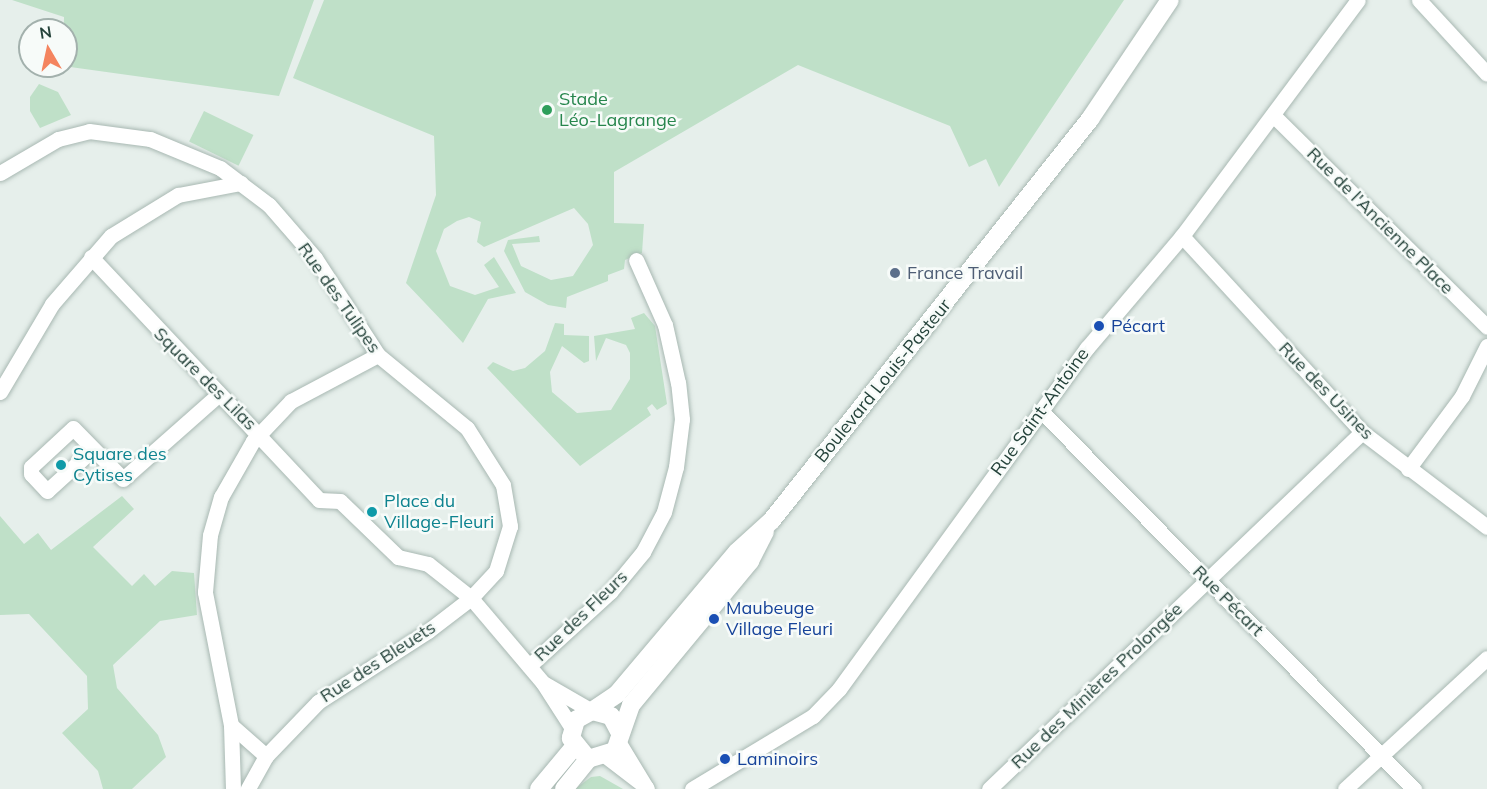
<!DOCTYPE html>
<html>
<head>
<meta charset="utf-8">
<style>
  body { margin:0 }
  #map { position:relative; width:1487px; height:789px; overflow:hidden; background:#e6efeb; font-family:Mulish,sans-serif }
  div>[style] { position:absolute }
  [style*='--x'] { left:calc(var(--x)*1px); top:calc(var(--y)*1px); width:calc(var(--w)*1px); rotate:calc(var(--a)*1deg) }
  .green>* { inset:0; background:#bfe0c8; transform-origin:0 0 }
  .roads { filter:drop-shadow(0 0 2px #a8b8b2) drop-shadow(0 0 2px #a8b8b2) }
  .minor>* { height:15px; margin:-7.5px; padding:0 7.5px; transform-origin:7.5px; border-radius:7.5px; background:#fff }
  .secondary>* { height:18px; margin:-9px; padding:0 9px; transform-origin:9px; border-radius:9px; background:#fff }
  .dots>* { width:16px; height:16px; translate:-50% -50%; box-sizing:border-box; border:3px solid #f7fbf9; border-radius:50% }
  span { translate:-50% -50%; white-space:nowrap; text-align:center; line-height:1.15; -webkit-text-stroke:5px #f7fbf9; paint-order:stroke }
  .leisure-label { font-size:18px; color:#27864d }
  .left { translate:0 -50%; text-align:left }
  .street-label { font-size:18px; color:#24423a }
  .service-label { font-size:18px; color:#4e5e75 }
  .transit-label { font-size:18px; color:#164399 }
  .culture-label { font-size:18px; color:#0d838f }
  .north { position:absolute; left:18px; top:18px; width:60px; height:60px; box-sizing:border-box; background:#f7fbf9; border:2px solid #a3b1ad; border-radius:50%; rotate:351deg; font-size:16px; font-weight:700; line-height:24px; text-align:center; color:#24423a }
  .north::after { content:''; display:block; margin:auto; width:21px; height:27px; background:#f4845f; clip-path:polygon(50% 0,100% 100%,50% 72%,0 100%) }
</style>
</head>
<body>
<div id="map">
  <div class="green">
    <i style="clip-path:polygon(12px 0,314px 0,279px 96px,63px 66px,64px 17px)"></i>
    <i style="clip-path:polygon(324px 0,1124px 0,999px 187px,986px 159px,969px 167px,950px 126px,798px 65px,614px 172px,614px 223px,644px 224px,642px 253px,625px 260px,624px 269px,608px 275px,608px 281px,567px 297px,566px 308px,548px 305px,525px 292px,504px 251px,508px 240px,539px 236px,540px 242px,512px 244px,521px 266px,551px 280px,573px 276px,593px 245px,588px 224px,574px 208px,484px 247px,477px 242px,481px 222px,469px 217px,457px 221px,444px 229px,436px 251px,450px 286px,475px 295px,499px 287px,484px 265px,494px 257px,516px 293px,488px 299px,463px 343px,406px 283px,436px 195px,434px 136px,293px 78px)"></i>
    <i style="clip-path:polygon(39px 84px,58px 92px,71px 115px,40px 128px,30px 111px,30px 97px)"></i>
    <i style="left:204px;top:111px;width:55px;height:34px;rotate:26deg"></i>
    <i style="clip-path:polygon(644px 313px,655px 326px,667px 404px,657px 410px,652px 404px,647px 408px,651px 415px,580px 466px,487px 368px,493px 362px,513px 371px,525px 368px,545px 351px,555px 323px,564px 324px,564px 335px,589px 336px,589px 361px,584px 363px,562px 346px,550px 372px,552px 392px,577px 413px,611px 410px,630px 379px,630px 353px,626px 345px,606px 338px,596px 361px,594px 336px,635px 329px,631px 318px)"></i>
    <i style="clip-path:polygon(122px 496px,134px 509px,93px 547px,132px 586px,144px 574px,155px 586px,172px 571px,194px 573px,197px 615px,160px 621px,113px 665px,117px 688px,158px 735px,166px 757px,132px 789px,103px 789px,98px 771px,62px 733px,88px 709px,87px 676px,29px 614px,0 615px,0 516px,24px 544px,38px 533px,51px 550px)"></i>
    <i style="clip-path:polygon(600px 776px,623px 789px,575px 789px,591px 777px)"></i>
  </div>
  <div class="roads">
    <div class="minor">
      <i style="--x:1419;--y:0;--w:100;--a:47.4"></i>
      <i style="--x:1273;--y:115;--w:301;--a:44.7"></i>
      <i style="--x:0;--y:173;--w:67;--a:-30.4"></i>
      <i style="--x:58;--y:139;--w:32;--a:-14"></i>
      <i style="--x:89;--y:131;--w:62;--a:7.5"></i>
      <i style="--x:150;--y:139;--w:76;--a:22.5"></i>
      <i style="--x:220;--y:168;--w:61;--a:37.1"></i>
      <i style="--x:269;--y:205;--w:70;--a:49"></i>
      <i style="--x:315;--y:258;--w:116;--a:57"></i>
      <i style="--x:378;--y:355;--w:115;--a:39.4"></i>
      <i style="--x:467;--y:428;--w:67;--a:57.7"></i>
      <i style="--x:503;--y:485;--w:42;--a:80.3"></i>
      <i style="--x:510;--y:526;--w:47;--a:107.3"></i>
      <i style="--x:496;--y:571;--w:37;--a:133"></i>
      <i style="--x:471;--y:598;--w:54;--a:142.5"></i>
      <i style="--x:428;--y:631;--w:131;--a:147.2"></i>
      <i style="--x:318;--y:702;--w:75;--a:133.9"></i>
      <i style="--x:266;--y:756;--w:38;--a:119"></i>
      <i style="--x:1182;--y:236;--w:266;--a:47.4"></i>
      <i style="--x:1362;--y:432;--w:157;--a:37.2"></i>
      <i style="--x:91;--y:257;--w:333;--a:46.8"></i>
      <i style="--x:319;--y:500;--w:21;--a:3"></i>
      <i style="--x:340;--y:501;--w:81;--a:44"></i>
      <i style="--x:398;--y:557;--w:31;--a:13"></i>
      <i style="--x:428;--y:564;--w:55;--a:38.3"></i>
      <i style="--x:471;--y:598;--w:111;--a:49.7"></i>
      <i style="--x:543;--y:683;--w:54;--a:57.2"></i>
      <i style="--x:0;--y:392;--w:102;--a:-59.4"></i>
      <i style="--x:52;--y:304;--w:90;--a:-49.1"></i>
      <i style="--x:111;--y:236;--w:79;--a:-31.5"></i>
      <i style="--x:178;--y:195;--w:64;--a:-10.8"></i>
      <i style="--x:1042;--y:412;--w:530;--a:45.38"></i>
      <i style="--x:93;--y:449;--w:62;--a:137.6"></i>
      <i style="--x:47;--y:491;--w:23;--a:-133"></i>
      <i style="--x:31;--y:474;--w:7;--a:-90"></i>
      <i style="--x:31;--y:467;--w:57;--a:-42.9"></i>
      <i style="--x:73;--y:428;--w:71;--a:45.6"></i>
      <i style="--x:123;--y:479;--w:127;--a:-41.5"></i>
      <i style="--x:1408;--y:469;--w:91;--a:-53.5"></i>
      <i style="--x:1462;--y:396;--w:56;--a:-63.4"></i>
      <i style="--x:529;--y:666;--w:110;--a:-42.4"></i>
      <i style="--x:610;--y:592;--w:52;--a:-50.5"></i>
      <i style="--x:643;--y:552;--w:45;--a:-62.3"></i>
      <i style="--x:664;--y:512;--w:47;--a:-75.1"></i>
      <i style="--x:676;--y:467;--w:48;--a:-82.9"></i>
      <i style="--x:682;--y:419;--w:36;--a:-96"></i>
      <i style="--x:678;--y:383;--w:59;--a:-102.6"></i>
      <i style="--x:665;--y:325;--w:71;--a:-114"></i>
      <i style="--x:545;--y:684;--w:54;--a:29.9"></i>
      <i style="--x:231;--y:725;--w:47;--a:41.5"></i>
      <i style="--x:619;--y:743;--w:54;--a:58.7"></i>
      <i style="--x:607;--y:757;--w:49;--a:37.6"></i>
      <i style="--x:233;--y:789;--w:64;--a:-91.8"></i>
      <i style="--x:231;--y:725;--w:136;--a:-101.1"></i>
      <i style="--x:205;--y:592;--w:57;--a:-85"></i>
      <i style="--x:210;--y:535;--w:40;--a:-74"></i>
      <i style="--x:221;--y:497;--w:64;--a:-60.3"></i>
      <i style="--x:253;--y:441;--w:55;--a:-46.5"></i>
      <i style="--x:291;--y:401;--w:98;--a:-27.9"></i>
      <i style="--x:692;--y:789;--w:141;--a:-31.1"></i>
      <i style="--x:813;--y:716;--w:37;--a:-46"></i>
      <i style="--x:839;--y:689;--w:422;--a:-54"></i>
      <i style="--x:1087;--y:348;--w:147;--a:-49.7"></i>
      <i style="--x:1182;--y:236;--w:294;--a:-53.3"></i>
      <i style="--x:989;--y:789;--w:516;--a:-43.74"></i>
      <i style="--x:1345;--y:789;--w:193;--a:-42.7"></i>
    </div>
    <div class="secondary">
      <i style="--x:592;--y:711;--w:30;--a:-34"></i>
      <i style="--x:617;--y:694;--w:186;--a:-49.8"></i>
      <i style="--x:737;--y:552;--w:47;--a:-42.4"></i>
      <i style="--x:772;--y:520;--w:512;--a:-51.58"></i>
      <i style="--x:1090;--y:119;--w:143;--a:-56.1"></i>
      <i style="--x:620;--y:733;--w:19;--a:-118"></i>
      <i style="--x:611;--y:716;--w:20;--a:-165"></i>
      <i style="--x:592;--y:711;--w:18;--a:151"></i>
      <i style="--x:576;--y:720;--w:19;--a:106"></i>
      <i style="--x:571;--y:738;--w:27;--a:51"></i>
      <i style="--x:588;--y:759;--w:28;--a:-17"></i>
      <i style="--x:615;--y:751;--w:49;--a:-70.8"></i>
      <i style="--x:631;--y:705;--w:187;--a:-50.4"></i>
      <i style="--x:750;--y:561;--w:33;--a:-63"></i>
      <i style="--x:539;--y:789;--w:55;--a:-50.2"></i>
      <i style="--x:564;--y:789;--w:38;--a:-51"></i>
    </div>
  </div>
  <div class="dots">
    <i style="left:547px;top:110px;background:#2e9e5b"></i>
    <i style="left:895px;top:273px;background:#5c6f8a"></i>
    <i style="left:1099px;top:326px;background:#1a4fb4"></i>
    <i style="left:61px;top:465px;background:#0f9aa8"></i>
    <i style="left:372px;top:512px;background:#0f9aa8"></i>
    <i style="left:714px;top:619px;background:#1a4fb4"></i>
    <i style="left:725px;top:759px;background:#1a4fb4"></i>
  </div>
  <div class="leisure-label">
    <span class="left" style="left:559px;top:110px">Stade<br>Léo-Lagrange</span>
  </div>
  <div class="street-label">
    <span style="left:1380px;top:221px;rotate:45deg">Rue de l'Ancienne Place</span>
    <span style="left:339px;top:298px;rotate:55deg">Rue des Tulipes</span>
    <span style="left:205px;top:379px;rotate:45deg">Square des Lilas</span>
    <span style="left:883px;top:381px;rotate:-51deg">Boulevard Louis-Pasteur</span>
    <span style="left:1326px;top:391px;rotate:46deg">Rue des Usines</span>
    <span style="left:1040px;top:412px;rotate:-54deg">Rue Saint-Antoine</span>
    <span style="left:1228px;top:601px;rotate:45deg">Rue Pécart</span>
    <span style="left:581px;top:616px;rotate:-44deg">Rue des Fleurs</span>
    <span style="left:378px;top:662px;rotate:-33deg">Rue des Bleuets</span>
    <span style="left:1097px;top:686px;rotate:-44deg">Rue des Minières Prolongée</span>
  </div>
  <div class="service-label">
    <span class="left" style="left:907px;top:273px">France Travail</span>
  </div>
  <div class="transit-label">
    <span class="left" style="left:1111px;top:326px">Pécart</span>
    <span class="left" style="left:726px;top:619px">Maubeuge<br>Village Fleuri</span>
    <span class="left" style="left:737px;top:759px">Laminoirs</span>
  </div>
  <div class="culture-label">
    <span class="left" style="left:73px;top:465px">Square des<br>Cytises</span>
    <span class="left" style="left:384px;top:512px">Place du<br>Village-Fleuri</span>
  </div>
  <div class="north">N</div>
</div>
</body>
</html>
